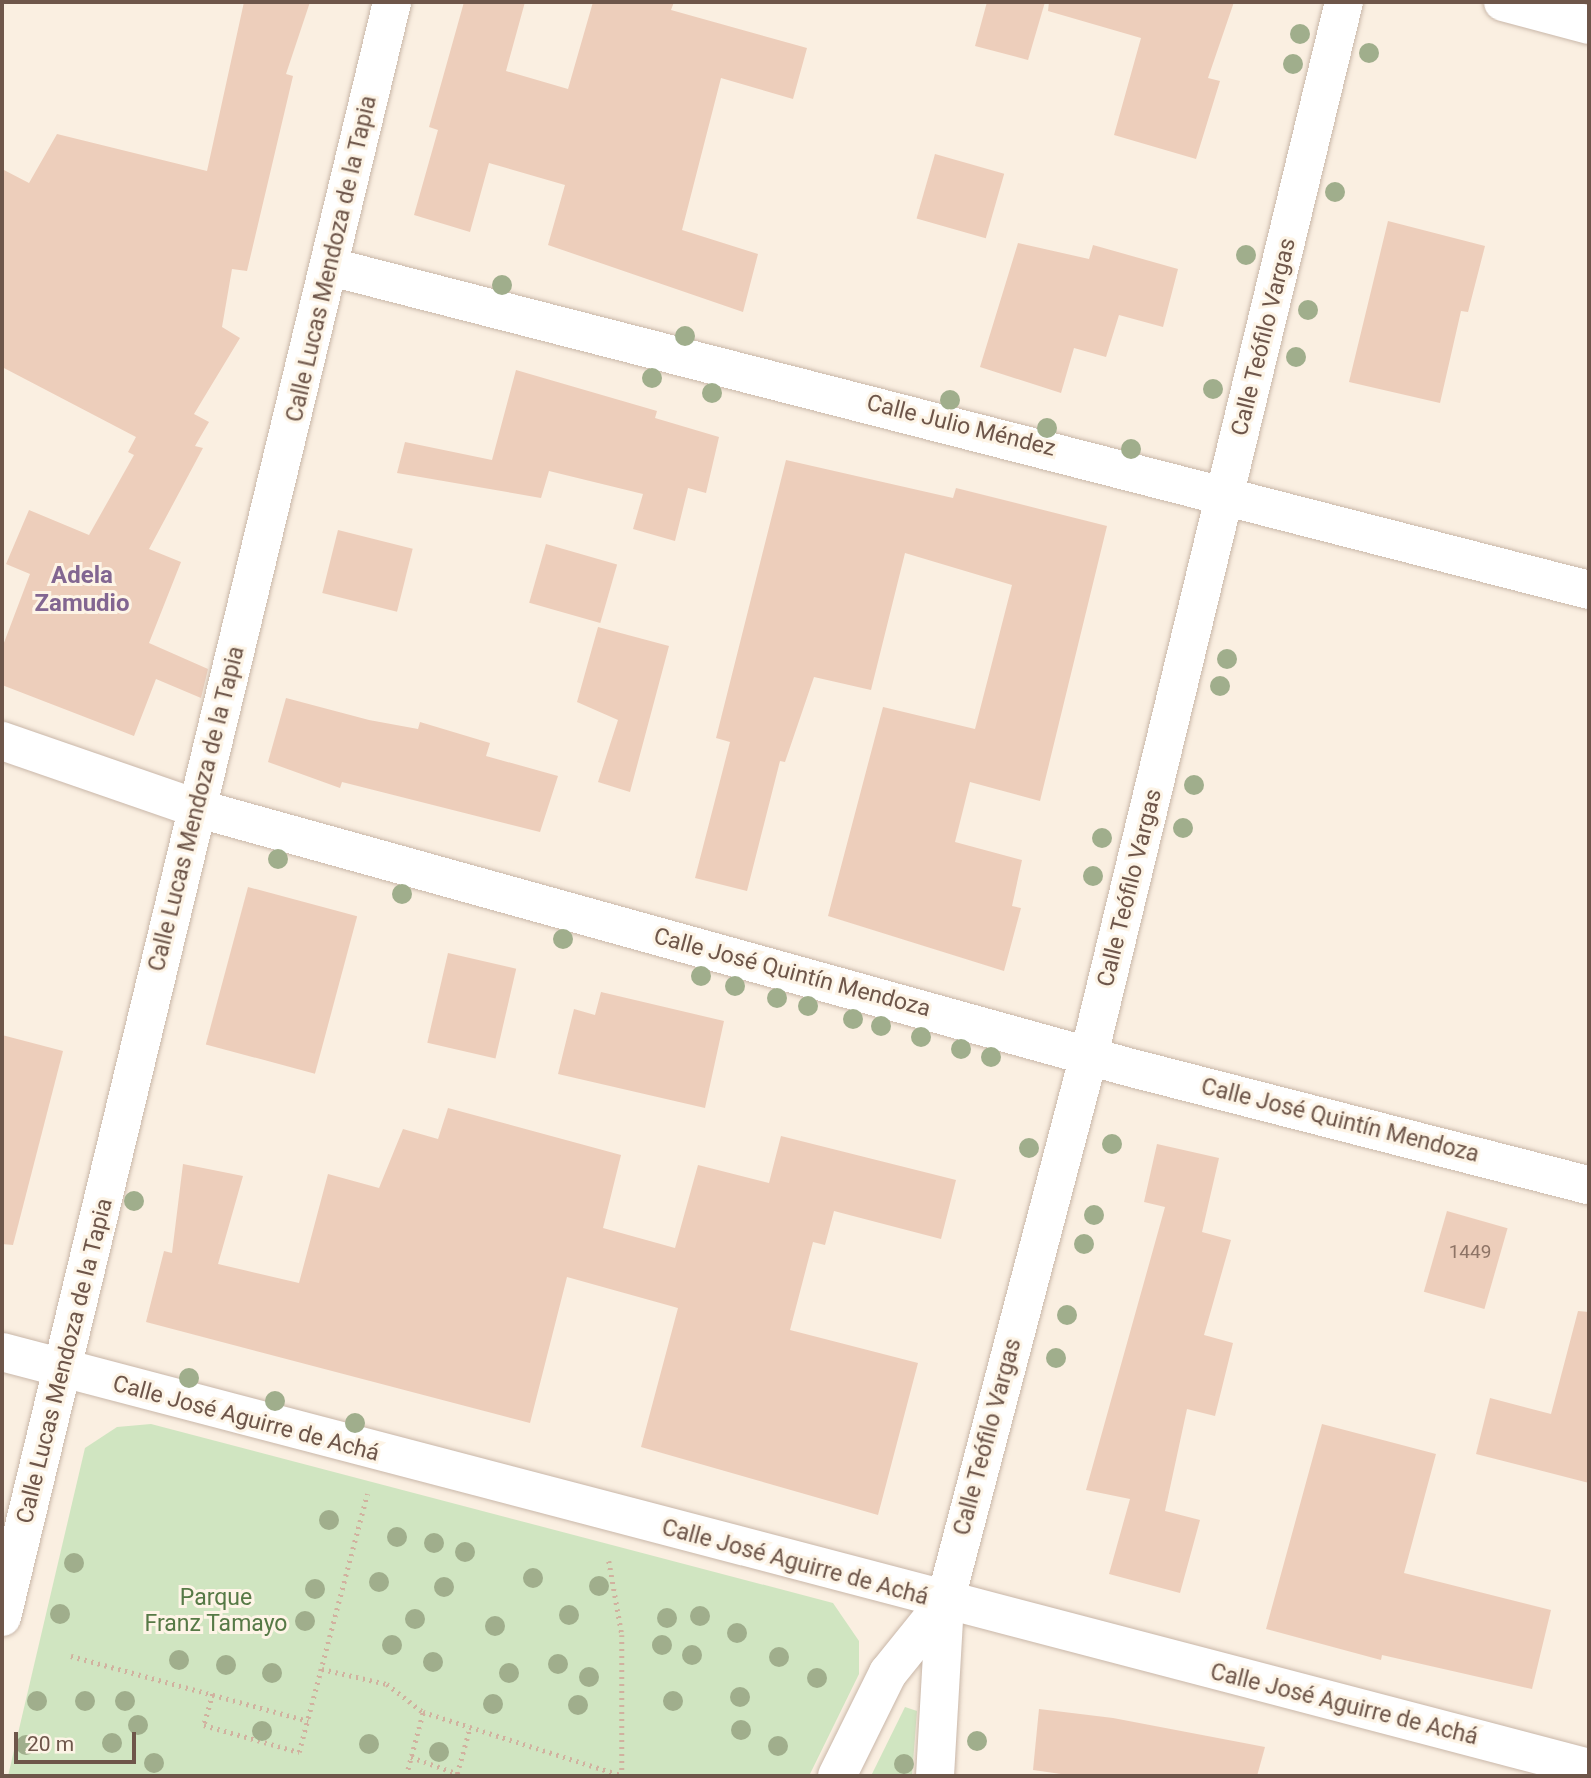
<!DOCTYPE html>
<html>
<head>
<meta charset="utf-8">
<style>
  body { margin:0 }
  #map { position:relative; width:1591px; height:1778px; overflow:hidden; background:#faefe1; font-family:Roboto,sans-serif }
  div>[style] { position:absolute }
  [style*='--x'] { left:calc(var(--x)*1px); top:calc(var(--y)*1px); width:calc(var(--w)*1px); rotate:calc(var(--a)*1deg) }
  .green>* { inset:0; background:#d0e5c1 }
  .building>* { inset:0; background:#edcebb; transform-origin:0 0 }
  .path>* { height:4.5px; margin-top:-2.25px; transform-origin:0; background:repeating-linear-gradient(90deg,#d1b19f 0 2px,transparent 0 7px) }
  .roads { filter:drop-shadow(0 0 2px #c9b7a9) drop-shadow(0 0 2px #c9b7a9) }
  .minor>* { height:38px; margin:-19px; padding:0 19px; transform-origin:19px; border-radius:19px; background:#fff }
  .trees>* { width:20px; height:20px; margin:-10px; border-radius:50%; background:#a0ae8c }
  span { translate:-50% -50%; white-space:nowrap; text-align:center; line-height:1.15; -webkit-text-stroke:6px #fdf4e6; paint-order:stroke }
  .number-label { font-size:19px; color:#8e7466 }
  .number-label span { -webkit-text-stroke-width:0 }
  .street-label { font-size:23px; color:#6e564a }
  .park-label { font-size:23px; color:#567946 }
  .neighbourhood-label { font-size:24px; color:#826691; font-weight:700 }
  .frame { position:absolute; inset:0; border:4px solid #6e564a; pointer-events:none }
  .scale { position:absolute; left:14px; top:1732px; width:122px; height:32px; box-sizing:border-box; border:4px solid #6e564a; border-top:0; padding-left:9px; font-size:21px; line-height:24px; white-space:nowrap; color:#6e564a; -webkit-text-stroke:5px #fdf4e6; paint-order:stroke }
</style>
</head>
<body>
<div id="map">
  <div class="green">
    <i style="clip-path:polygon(151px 1424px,833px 1603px,859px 1641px,859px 1674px,809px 1776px,8px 1776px,85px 1448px,117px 1427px)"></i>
    <i style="clip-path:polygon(905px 1707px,917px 1711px,912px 1776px,871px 1776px)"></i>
  </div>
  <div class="building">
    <i style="clip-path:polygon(244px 2px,310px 2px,286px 74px,293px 76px,247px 271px,232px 269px,222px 327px,240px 338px,194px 414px,209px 422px,195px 446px,203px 448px,149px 549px,181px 562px,149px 643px,208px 669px,201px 698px,156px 679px,134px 736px,2px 685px,2px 648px,30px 574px,6px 564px,29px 510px,89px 535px,134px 455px,128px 452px,136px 437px,2px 367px,2px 169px,29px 183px,57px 134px,207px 171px)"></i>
    <i style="clip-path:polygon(464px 2px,525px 2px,506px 71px,568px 89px,593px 2px,674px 2px,671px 10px,807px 48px,793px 99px,721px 78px,682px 230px,758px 254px,743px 312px,548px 245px,565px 185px,489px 163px,470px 232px,414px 215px,438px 130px,429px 127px)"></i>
    <i style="clip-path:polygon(987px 2px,1045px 2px,1028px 60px,975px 46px)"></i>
    <i style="clip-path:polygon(1049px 2px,1234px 2px,1208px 78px,1220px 81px,1196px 159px,1114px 135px,1141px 38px,1048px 11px)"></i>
    <i style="left:935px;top:154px;width:72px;height:67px;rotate:16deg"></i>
    <i style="clip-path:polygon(1388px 221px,1485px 246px,1468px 312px,1461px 311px,1440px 403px,1349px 382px)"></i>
    <i style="clip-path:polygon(1018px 243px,1089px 259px,1093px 245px,1178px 269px,1163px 327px,1119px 315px,1106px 357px,1074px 348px,1061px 393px,980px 367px)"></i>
    <i style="clip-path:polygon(516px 370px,657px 411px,655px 418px,719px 437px,706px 493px,688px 488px,675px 541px,633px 529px,643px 494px,549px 471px,541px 498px,397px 473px,405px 442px,492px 460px)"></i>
    <i style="clip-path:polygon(786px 460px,953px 498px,956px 488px,1107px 526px,1040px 801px,970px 782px,955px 842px,1022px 860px,1012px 906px,1021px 908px,1004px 971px,828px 916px,883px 707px,975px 729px,1012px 585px,905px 553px,871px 690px,814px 677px,785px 762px,780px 761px,747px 891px,695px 878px,730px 742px,716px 738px)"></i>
    <i style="left:338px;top:530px;width:77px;height:65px;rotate:14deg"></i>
    <i style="left:546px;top:544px;width:74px;height:61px;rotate:16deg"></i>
    <i style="clip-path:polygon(598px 627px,669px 646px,630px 792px,598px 782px,618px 720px,577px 702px)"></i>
    <i style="clip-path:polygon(286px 698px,369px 720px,418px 729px,420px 722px,490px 743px,486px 756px,558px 776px,540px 832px,342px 782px,340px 788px,268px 762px)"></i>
    <i style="left:248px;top:887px;width:113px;height:163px;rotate:15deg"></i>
    <i style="left:448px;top:953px;width:70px;height:92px;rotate:13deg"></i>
    <i style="clip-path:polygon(601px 992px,724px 1021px,705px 1108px,558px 1074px,574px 1009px,595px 1015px)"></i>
    <i style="clip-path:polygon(2px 1035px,63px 1051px,13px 1245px,2px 1244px)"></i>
    <i style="clip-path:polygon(448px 1108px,621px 1155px,603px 1228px,675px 1248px,698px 1165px,769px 1183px,781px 1136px,956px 1180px,941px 1239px,834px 1211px,825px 1245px,813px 1242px,790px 1330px,918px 1363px,878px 1515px,641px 1447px,678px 1308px,567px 1277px,530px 1423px,146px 1322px,164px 1251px,172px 1253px,183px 1164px,243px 1176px,218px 1264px,299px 1283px,328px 1174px,379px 1188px,403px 1129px,438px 1139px)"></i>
    <i style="clip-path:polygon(1157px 1144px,1219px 1158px,1202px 1232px,1231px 1240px,1204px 1335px,1233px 1343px,1215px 1416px,1187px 1409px,1165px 1511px,1200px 1520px,1180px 1593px,1109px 1574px,1130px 1499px,1086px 1490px,1165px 1207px,1144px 1202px)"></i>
    <i style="left:1447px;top:1211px;width:63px;height:84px;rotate:16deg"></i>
    <i style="clip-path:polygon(1578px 1311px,1589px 1312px,1589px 1483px,1476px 1454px,1490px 1398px,1551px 1414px)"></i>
    <i style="clip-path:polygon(1322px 1424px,1436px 1454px,1404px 1573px,1551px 1610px,1532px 1689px,1382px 1655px,1381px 1660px,1266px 1629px)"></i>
    <i style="clip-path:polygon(1039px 1709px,1113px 1718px,1265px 1747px,1257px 1776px,1075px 1776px,1033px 1770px)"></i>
  </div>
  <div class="path">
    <i style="--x:609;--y:1561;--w:75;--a:80"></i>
    <i style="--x:622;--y:1635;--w:141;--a:90"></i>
    <i style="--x:71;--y:1656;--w:246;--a:15.3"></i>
    <i style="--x:322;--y:1669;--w:67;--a:13"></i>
    <i style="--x:387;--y:1684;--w:46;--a:37.9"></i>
    <i style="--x:423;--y:1712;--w:211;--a:17.7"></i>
    <i style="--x:213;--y:1694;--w:32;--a:106"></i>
    <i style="--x:204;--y:1725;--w:99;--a:15.9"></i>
    <i style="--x:299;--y:1752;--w:267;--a:-75.2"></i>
    <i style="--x:411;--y:1757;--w:56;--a:19.7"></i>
    <i style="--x:457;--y:1774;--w:49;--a:-74.5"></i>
    <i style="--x:406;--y:1776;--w:66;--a:-75.1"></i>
  </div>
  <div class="roads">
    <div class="minor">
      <i style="--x:1503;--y:2;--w:89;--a:15"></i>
      <i style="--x:331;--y:267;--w:1299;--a:14.4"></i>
      <i style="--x:2;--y:741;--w:205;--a:19.1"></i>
      <i style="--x:196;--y:808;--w:967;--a:15.53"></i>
      <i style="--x:1128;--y:1067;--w:476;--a:14.4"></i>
      <i style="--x:2;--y:1352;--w:1641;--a:14.69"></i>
      <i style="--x:2;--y:1617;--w:1661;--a:-76.42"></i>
      <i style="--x:837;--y:1776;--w:115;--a:-63.7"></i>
      <i style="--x:888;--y:1673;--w:91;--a:-51.2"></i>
      <i style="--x:935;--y:1776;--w:174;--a:-86.7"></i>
      <i style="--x:945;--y:1602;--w:566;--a:-75.25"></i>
      <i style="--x:1089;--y:1055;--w:1083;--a:-76.39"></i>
    </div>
  </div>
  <div class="trees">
    <i style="left:1300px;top:34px"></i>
    <i style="left:1369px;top:53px"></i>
    <i style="left:1293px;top:64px"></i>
    <i style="left:1335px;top:192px"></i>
    <i style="left:1246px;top:255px"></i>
    <i style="left:502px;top:285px"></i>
    <i style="left:1308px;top:310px"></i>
    <i style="left:685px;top:336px"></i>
    <i style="left:1296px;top:357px"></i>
    <i style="left:652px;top:378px"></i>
    <i style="left:1213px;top:389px"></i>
    <i style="left:712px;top:393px"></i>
    <i style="left:950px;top:400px"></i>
    <i style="left:1047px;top:428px"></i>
    <i style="left:1131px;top:449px"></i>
    <i style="left:1227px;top:659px"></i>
    <i style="left:1220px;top:686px"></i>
    <i style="left:1194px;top:785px"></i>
    <i style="left:1183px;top:828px"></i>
    <i style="left:1102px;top:838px"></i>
    <i style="left:278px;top:859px"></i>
    <i style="left:1093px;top:876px"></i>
    <i style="left:402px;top:894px"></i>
    <i style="left:563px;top:939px"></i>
    <i style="left:701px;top:976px"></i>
    <i style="left:735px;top:986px"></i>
    <i style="left:777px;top:998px"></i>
    <i style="left:808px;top:1006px"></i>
    <i style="left:853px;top:1019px"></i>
    <i style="left:881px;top:1026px"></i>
    <i style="left:921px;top:1037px"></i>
    <i style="left:961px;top:1049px"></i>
    <i style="left:991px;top:1057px"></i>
    <i style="left:1112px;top:1144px"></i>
    <i style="left:1029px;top:1148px"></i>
    <i style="left:134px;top:1201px"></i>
    <i style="left:1094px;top:1215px"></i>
    <i style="left:1084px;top:1244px"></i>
    <i style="left:1067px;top:1315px"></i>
    <i style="left:1056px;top:1358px"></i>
    <i style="left:189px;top:1378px"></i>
    <i style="left:275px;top:1401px"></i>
    <i style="left:355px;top:1423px"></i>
    <i style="left:329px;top:1520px"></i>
    <i style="left:397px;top:1537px"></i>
    <i style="left:434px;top:1543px"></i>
    <i style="left:465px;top:1552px"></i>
    <i style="left:74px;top:1563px"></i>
    <i style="left:533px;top:1578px"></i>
    <i style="left:379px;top:1582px"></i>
    <i style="left:599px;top:1586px"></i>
    <i style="left:444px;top:1587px"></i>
    <i style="left:315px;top:1589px"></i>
    <i style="left:60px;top:1614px"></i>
    <i style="left:569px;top:1615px"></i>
    <i style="left:700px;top:1616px"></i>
    <i style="left:667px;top:1618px"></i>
    <i style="left:415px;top:1619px"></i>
    <i style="left:305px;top:1621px"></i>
    <i style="left:495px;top:1626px"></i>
    <i style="left:737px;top:1633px"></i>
    <i style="left:392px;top:1645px"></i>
    <i style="left:662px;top:1645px"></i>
    <i style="left:692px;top:1655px"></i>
    <i style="left:779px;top:1657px"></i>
    <i style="left:179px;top:1660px"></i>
    <i style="left:433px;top:1662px"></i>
    <i style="left:558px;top:1664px"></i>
    <i style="left:226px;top:1665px"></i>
    <i style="left:272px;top:1673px"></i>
    <i style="left:509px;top:1673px"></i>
    <i style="left:589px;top:1677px"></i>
    <i style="left:817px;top:1678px"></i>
    <i style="left:740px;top:1697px"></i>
    <i style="left:37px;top:1701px"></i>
    <i style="left:85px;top:1701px"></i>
    <i style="left:125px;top:1701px"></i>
    <i style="left:673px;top:1701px"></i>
    <i style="left:493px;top:1704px"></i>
    <i style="left:578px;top:1705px"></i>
    <i style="left:138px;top:1725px"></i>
    <i style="left:741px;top:1730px"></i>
    <i style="left:262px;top:1731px"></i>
    <i style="left:977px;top:1741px"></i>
    <i style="left:112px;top:1743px"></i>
    <i style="left:369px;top:1744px"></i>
    <i style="left:26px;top:1745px"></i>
    <i style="left:778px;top:1746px"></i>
    <i style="left:439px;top:1752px"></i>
    <i style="left:154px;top:1763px"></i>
    <i style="left:904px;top:1764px"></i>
  </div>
  <div class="number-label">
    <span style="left:1470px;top:1252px">1449</span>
  </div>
  <div class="street-label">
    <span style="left:332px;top:259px;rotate:-77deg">Calle Lucas Mendoza de la Tapia</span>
    <span style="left:1264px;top:337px;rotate:-76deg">Calle Teófilo Vargas</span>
    <span style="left:961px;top:426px;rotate:14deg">Calle Julio Méndez</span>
    <span style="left:197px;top:809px;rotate:-76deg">Calle Lucas Mendoza de la Tapia</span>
    <span style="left:1130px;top:888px;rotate:-76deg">Calle Teófilo Vargas</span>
    <span style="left:792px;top:973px;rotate:15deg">Calle José Quintín Mendoza</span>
    <span style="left:1340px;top:1121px;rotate:14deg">Calle José Quintín Mendoza</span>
    <span style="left:65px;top:1361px;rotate:-76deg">Calle Lucas Mendoza de la Tapia</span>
    <span style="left:246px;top:1419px;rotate:15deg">Calle José Aguirre de Achá</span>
    <span style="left:988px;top:1437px;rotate:-75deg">Calle Teófilo Vargas</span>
    <span style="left:795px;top:1563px;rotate:15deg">Calle José Aguirre de Achá</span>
    <span style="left:1344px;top:1705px;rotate:14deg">Calle José Aguirre de Achá</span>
  </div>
  <div class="park-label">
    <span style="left:216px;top:1611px">Parque<br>Franz Tamayo</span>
  </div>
  <div class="neighbourhood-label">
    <span style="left:82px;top:590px">Adela<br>Zamudio</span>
  </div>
  <div class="frame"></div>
  <div class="scale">20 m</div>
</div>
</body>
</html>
